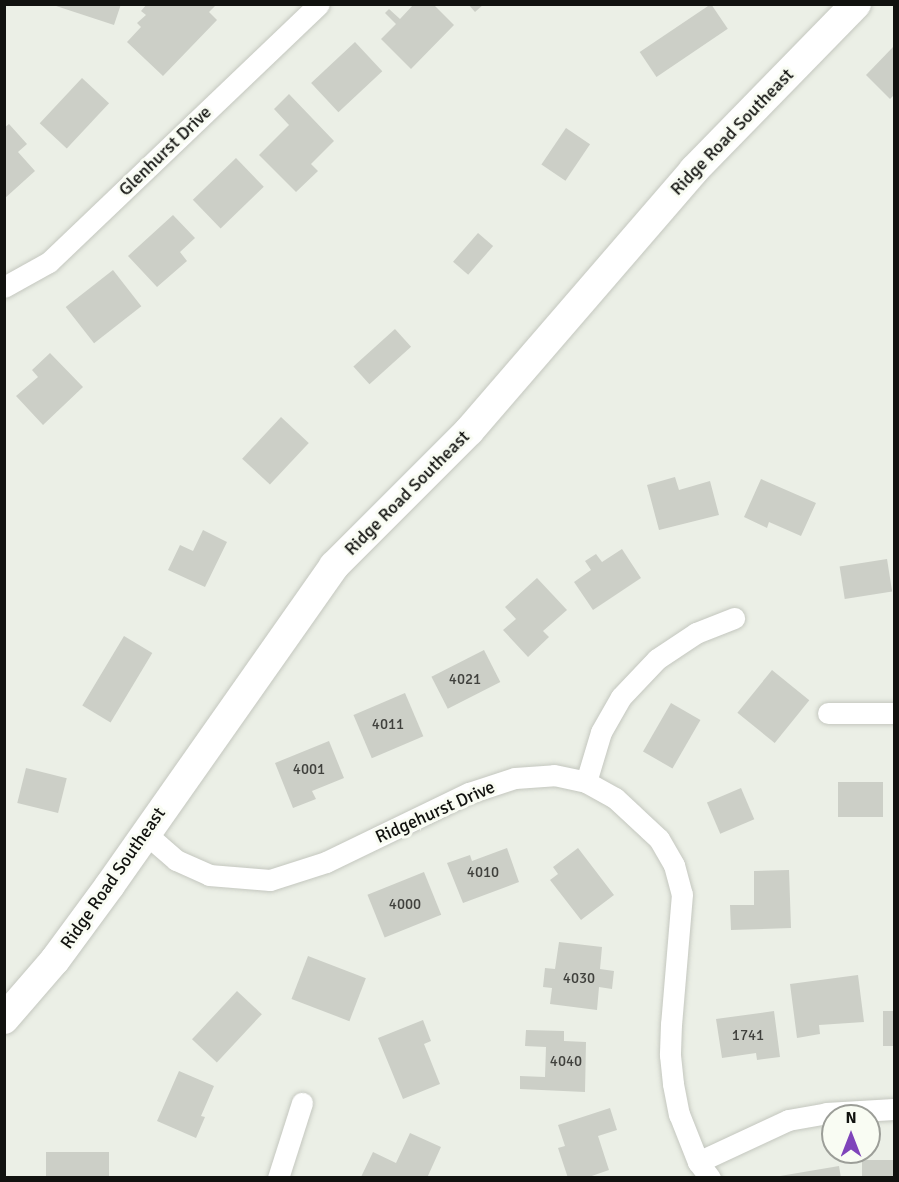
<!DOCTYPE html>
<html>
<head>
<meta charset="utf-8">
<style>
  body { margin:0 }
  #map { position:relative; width:899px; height:1182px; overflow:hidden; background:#ebefe6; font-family:Signika,sans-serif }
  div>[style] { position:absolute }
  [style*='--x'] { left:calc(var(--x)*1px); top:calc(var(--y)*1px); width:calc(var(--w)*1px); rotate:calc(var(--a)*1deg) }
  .building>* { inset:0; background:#cccfc7; transform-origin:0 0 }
  .roads { filter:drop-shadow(0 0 2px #c4c7bf) drop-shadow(0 0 2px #c4c7bf) }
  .street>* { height:21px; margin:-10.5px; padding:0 10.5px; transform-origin:10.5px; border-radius:10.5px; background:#fff }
  .secondary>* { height:30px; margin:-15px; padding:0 15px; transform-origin:15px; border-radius:15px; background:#fff }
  span { translate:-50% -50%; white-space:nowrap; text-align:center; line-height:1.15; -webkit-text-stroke:6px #f9fcf3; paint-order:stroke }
  .number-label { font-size:15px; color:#40413d }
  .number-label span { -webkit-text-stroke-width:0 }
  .street-label { font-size:18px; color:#11120f }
  .frame { position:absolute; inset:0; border:6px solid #11120f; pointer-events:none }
  .north { position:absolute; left:821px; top:1104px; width:60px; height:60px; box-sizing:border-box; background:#f9fcf3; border:2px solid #9c9e98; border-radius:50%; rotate:0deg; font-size:16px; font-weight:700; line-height:24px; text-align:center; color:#11120f }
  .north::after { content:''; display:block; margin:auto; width:21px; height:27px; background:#7f44ba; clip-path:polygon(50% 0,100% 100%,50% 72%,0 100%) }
</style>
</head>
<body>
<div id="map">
  <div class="building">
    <i style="clip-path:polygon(50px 4px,121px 4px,114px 25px)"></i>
    <i style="clip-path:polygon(147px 4px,215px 6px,209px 12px,217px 20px,163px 76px,127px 42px,141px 27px,137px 23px,146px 15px,141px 11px)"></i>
    <i style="clip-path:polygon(414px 4px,433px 4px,454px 25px,411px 69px,381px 39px,396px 24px,385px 13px,389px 9px,400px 19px)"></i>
    <i style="clip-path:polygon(468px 4px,484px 4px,475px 12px)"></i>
    <i style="left:711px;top:4px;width:30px;height:86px;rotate:56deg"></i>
    <i style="left:355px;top:42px;width:40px;height:60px;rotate:47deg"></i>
    <i style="clip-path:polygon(894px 46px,894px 95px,890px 99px,866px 75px)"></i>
    <i style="left:82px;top:78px;width:37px;height:62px;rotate:43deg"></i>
    <i style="clip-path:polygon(289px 94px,334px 141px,311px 164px,318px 171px,296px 192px,259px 155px,289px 125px,274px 109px)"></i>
    <i style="clip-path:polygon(9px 124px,27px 144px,18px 152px,35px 171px,4px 199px,4px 128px)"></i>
    <i style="left:566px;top:128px;width:29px;height:44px;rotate:34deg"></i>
    <i style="left:236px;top:158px;width:40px;height:60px;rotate:46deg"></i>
    <i style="clip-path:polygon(173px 215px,195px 238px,180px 252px,187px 261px,157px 287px,128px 256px)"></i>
    <i style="left:478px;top:233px;width:20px;height:38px;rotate:41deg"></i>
    <i style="left:113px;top:270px;width:46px;height:60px;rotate:52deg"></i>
    <i style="left:395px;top:329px;width:24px;height:56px;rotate:48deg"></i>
    <i style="clip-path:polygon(50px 353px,83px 387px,43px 425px,16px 396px,38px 377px,32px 370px)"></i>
    <i style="left:281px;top:417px;width:38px;height:57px;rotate:43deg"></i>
    <i style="clip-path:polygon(675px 477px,679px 490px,710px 481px,719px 515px,659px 530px,647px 485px)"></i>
    <i style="clip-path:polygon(761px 479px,816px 503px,801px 536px,769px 522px,767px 528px,744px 517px)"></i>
    <i style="clip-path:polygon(203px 530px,227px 542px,205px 587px,168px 570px,180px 545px,193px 551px)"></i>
    <i style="clip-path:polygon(622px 549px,641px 578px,593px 610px,574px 582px,591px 570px,585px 561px,596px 554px,602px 562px)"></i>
    <i style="left:887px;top:559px;width:33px;height:48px;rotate:81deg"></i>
    <i style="clip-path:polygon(537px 578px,567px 610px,543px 631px,549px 637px,528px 657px,503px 630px,516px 619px,505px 607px)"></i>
    <i style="left:124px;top:636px;width:33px;height:81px;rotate:31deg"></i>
    <i style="left:484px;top:650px;width:36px;height:59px;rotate:63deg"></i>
    <i style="left:772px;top:670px;width:48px;height:55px;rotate:39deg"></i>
    <i style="left:405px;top:693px;width:47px;height:56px;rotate:67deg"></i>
    <i style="left:671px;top:703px;width:34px;height:56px;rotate:30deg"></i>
    <i style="clip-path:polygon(329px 741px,344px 778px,312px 791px,316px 799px,293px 808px,275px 763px)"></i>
    <i style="left:26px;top:768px;width:42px;height:36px;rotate:14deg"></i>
    <i style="left:838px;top:782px;width:45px;height:35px"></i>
    <i style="left:741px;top:788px;width:34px;height:37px;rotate:67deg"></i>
    <i style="clip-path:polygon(507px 848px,519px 882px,463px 903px,447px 863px,470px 855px,472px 861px)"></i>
    <i style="clip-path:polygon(578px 848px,614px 895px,581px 920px,550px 880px,558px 874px,553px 867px)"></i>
    <i style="clip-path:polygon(789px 870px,791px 928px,731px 930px,730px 905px,754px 905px,754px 871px)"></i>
    <i style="left:424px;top:872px;width:46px;height:61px;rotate:68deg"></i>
    <i style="clip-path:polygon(559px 942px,602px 947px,600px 969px,614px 971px,612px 989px,599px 987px,597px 1010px,550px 1004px,552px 988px,543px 987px,545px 968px,555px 969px)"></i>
    <i style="left:308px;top:956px;width:62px;height:46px;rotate:21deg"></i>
    <i style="clip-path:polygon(858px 975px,864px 1022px,819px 1025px,820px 1034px,797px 1038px,790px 984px)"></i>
    <i style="left:237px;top:991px;width:34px;height:66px;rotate:43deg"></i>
    <i style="clip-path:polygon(774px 1011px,780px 1057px,757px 1060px,756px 1053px,722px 1058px,716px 1019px)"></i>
    <i style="left:883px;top:1011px;width:11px;height:35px"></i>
    <i style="clip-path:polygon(423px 1020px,431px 1041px,424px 1044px,440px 1084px,403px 1099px,378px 1038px)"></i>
    <i style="clip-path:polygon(526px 1030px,564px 1031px,564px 1041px,586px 1042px,585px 1092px,520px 1089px,520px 1076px,545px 1077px,546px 1047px,525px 1046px)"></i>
    <i style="clip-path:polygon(179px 1071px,214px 1086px,201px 1116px,205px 1117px,196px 1138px,157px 1121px)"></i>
    <i style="clip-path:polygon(610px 1108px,617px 1130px,598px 1136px,609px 1170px,586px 1178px,568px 1178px,558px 1148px,565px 1146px,558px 1125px)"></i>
    <i style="clip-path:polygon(410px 1133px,441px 1147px,427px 1178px,361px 1177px,373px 1152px,396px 1163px)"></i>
    <i style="left:109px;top:1152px;width:26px;height:63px;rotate:90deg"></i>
    <i style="left:862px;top:1160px;width:32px;height:18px"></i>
    <i style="clip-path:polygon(839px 1166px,841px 1178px,780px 1178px,780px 1176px)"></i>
  </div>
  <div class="roads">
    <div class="street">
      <i style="--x:4;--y:287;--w:51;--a:-29.1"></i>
      <i style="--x:49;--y:262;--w:373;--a:-43.7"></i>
      <i style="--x:828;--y:713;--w:66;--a:0"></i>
      <i style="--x:586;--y:782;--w:52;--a:-73.3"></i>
      <i style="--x:601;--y:732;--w:40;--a:-60.3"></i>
      <i style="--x:621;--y:697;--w:52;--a:-46.5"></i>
      <i style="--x:657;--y:659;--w:47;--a:-33.7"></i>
      <i style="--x:696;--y:633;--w:41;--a:-21.5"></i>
      <i style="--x:145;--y:833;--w:41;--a:41.1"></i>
      <i style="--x:176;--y:860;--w:36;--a:24"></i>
      <i style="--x:209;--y:875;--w:61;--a:4.7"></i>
      <i style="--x:270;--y:880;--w:59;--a:-17.8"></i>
      <i style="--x:326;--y:862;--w:159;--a:-25.8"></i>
      <i style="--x:469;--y:793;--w:48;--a:-18.1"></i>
      <i style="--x:515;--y:778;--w:39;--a:-4"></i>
      <i style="--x:554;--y:775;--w:33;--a:12"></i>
      <i style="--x:586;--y:782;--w:33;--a:29"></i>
      <i style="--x:615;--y:798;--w:60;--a:43"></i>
      <i style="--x:659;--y:839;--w:30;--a:60"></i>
      <i style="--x:674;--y:865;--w:30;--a:75"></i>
      <i style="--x:682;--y:894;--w:130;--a:94.8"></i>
      <i style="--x:671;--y:1024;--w:31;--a:92"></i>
      <i style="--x:670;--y:1055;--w:29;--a:84"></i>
      <i style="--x:673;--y:1084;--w:31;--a:79"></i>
      <i style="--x:679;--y:1114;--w:52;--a:68.4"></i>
      <i style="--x:698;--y:1162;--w:20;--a:53"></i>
      <i style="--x:698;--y:1162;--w:99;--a:-25"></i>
      <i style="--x:788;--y:1120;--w:39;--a:-10"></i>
      <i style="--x:826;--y:1113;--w:68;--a:-3.4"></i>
      <i style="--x:278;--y:1178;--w:79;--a:-72.3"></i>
    </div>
    <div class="secondary">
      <i style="--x:4;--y:1019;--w:78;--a:-49.2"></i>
      <i style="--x:55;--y:960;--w:93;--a:-53.7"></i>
      <i style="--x:110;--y:885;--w:390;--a:-54.9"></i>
      <i style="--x:334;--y:566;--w:191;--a:-45"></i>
      <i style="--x:469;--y:431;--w:345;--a:-49.2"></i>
      <i style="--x:694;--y:170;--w:232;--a:-45.7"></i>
    </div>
  </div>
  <div class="number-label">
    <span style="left:465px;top:680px">4021</span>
    <span style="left:388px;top:725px">4011</span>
    <span style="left:309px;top:770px">4001</span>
    <span style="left:483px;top:873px">4010</span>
    <span style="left:405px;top:905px">4000</span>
    <span style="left:579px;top:979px">4030</span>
    <span style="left:748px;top:1036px">1741</span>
    <span style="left:566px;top:1062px">4040</span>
  </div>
  <div class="street-label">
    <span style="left:732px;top:132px;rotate:-46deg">Ridge Road Southeast</span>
    <span style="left:165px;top:151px;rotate:-44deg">Glenhurst Drive</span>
    <span style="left:407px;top:493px;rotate:-45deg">Ridge Road Southeast</span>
    <span style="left:435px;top:812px;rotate:-24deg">Ridgehurst Drive</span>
    <span style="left:113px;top:878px;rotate:-55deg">Ridge Road Southeast</span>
  </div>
  <div class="frame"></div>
  <div class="north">N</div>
</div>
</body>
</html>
